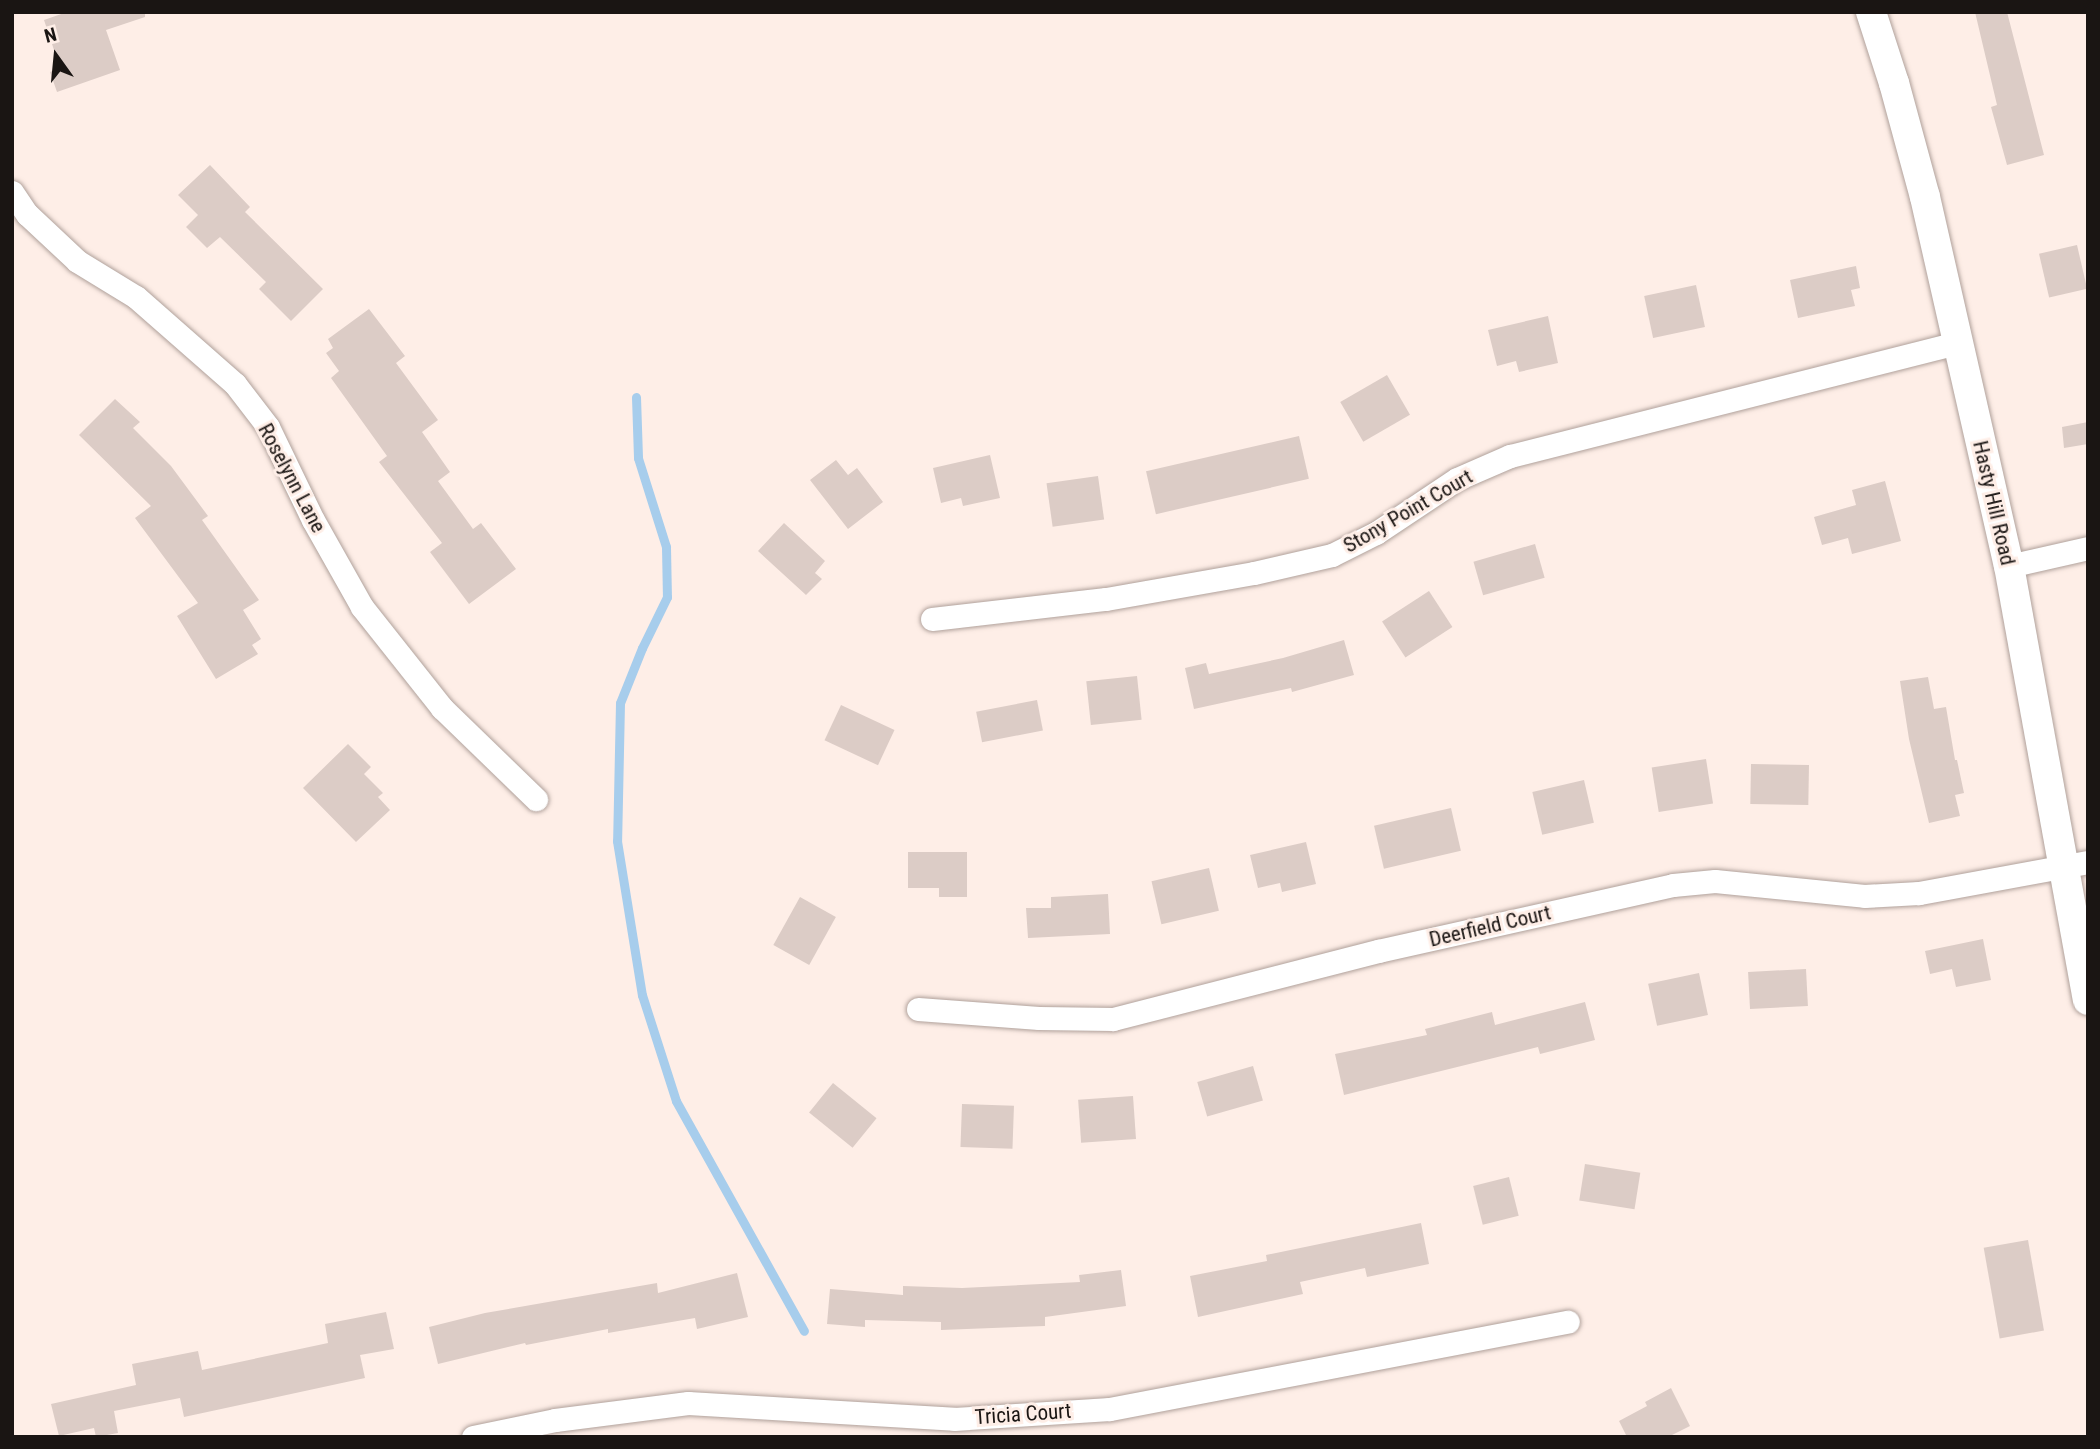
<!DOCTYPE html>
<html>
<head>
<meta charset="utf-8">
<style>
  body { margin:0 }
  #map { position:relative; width:2100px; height:1449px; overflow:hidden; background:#feeee7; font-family:"Roboto Condensed",sans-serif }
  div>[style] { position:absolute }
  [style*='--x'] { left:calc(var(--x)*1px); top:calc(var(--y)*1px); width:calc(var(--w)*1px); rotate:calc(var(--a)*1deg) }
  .stream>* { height:9px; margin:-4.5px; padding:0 4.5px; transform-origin:4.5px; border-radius:4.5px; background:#a7cdec }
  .building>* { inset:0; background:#dcccc6; transform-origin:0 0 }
  .roads { filter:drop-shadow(0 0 2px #b0a19b) drop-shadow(0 0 2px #b0a19b) }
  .minor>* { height:23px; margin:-11.5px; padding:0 11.5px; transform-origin:11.5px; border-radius:11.5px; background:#fff }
  .tertiary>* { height:30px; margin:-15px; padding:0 15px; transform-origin:15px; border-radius:15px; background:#fff }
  span { translate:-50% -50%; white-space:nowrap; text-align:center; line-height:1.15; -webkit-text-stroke:6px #feeee7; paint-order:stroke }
  .street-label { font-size:21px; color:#1a1513 }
  .frame { position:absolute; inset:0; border:14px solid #1a1513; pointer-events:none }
  .north { position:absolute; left:21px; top:21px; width:70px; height:70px; -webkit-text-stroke:5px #feeee7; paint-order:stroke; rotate:345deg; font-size:19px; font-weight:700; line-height:28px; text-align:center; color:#1a1513 }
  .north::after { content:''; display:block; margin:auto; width:24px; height:32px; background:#1a1513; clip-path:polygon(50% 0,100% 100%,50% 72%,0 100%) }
</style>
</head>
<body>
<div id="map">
  <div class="stream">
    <i style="--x:636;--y:397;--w:61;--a:88.1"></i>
    <i style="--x:638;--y:458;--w:93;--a:72.5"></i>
    <i style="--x:666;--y:547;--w:50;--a:88.9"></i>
    <i style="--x:667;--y:597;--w:57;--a:116.1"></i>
    <i style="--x:642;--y:648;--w:59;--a:111.8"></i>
    <i style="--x:620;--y:703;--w:138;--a:91.2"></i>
    <i style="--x:617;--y:841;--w:156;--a:80.8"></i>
    <i style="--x:642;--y:995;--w:111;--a:72.2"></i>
    <i style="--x:676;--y:1101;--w:263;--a:60.9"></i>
  </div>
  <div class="building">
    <i style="clip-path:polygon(67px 12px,145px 12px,145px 17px,106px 30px,120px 70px,57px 92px,50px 72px,60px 68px,44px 20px)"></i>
    <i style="clip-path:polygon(1975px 12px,2007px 12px,2044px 155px,2007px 165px,1991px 107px,1997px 105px)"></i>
    <i style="clip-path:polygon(210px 165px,250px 207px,245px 212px,323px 289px,291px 321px,259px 289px,266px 282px,220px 237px,207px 248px,186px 227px,198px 215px,178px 195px)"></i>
    <i style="left:2077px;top:245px;width:45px;height:39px;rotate:77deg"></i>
    <i style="clip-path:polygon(1856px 266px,1860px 288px,1851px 290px,1855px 306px,1798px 318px,1790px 280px)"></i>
    <i style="left:1696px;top:285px;width:43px;height:53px;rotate:78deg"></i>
    <i style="clip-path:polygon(369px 309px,405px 356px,396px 363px,438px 420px,422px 432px,450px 472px,438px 481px,473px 529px,481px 523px,516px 569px,469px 604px,430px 552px,442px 543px,379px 462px,387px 456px,331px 378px,339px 371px,326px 353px,333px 348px,328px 339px)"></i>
    <i style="clip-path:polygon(1548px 316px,1558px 363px,1519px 372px,1516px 361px,1497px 366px,1488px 330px)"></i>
    <i style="left:1387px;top:375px;width:46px;height:54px;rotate:60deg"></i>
    <i style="clip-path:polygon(115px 399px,140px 422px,133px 428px,171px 466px,208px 516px,202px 520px,259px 600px,243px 610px,261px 639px,252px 645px,258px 654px,216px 679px,177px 616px,198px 603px,135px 518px,151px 506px,79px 435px)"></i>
    <i style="clip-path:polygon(2088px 422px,2088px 444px,2064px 448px,2062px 427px)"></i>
    <i style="left:1299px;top:436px;width:44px;height:157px;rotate:77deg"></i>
    <i style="clip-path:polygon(990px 455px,1000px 498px,963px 506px,961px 498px,941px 503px,933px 468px)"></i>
    <i style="clip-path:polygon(836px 460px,848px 475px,857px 468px,883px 502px,848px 529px,810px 480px)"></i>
    <i style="left:1098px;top:476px;width:44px;height:52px;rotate:82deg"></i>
    <i style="clip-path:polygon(1885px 481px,1901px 541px,1852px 554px,1848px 538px,1822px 545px,1814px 517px,1856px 505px,1852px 490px)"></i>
    <i style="clip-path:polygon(784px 523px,825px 561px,815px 573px,822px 579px,806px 595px,758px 551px)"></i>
    <i style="left:1535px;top:544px;width:35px;height:64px;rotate:74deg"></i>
    <i style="left:1429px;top:591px;width:43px;height:56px;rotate:57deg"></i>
    <i style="clip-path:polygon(1344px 640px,1354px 675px,1292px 692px,1291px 688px,1194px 709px,1185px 668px,1206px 663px,1209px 674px,1283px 658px)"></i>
    <i style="left:1137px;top:676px;width:44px;height:51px;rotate:84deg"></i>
    <i style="clip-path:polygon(1928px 677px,1934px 709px,1946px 707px,1955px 760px,1957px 760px,1964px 793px,1955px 795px,1960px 816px,1929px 823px,1909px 739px,1900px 681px)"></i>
    <i style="left:1037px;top:700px;width:31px;height:62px;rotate:79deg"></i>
    <i style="left:841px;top:705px;width:59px;height:39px;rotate:25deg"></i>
    <i style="clip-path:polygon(348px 744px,371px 767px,364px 774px,383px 793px,378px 797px,390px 810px,356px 842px,303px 788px)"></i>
    <i style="left:1706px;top:759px;width:45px;height:55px;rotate:81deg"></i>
    <i style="left:1751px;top:764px;width:58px;height:40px;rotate:1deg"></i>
    <i style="left:1584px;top:780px;width:44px;height:53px;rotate:77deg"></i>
    <i style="left:1451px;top:808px;width:44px;height:79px;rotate:77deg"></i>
    <i style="clip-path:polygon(1306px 842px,1316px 884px,1282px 892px,1280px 883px,1258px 888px,1250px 855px)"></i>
    <i style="clip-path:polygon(908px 852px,967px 852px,967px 897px,939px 897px,939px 888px,908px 888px)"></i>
    <i style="left:1209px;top:868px;width:44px;height:59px;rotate:77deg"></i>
    <i style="clip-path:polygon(1108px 894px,1110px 934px,1028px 938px,1026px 908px,1051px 908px,1051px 897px)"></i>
    <i style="left:800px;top:897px;width:41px;height:55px;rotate:29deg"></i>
    <i style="clip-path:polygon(1983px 939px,1991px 980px,1956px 987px,1952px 969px,1930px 974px,1925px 951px)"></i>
    <i style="left:1806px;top:969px;width:37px;height:58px;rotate:87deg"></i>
    <i style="left:1699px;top:973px;width:43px;height:52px;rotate:78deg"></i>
    <i style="clip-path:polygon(1585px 1002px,1595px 1040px,1540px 1054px,1538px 1047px,1344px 1095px,1335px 1054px,1427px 1035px,1425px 1029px,1492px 1012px,1495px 1025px)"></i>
    <i style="left:1253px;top:1066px;width:36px;height:58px;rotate:74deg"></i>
    <i style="left:833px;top:1083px;width:56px;height:38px;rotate:39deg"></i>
    <i style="left:1133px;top:1096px;width:43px;height:55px;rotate:86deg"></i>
    <i style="left:962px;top:1104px;width:52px;height:43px;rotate:2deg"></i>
    <i style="left:1585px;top:1164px;width:56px;height:37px;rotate:9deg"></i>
    <i style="left:1509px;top:1177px;width:40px;height:37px;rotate:76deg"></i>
    <i style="clip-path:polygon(1421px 1223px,1429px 1264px,1367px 1277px,1365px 1268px,1300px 1282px,1303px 1294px,1198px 1317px,1190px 1276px,1267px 1261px,1266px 1255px)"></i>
    <i style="left:2028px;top:1240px;width:92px;height:45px;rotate:80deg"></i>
    <i style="clip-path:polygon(1121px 1270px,1126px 1306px,1045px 1317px,1045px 1326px,941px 1330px,941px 1322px,865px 1320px,865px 1327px,827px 1324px,830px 1289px,903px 1295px,903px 1286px,962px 1288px,1080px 1282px,1079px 1275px)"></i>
    <i style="clip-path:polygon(737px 1273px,748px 1317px,697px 1329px,695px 1318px,608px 1333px,608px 1329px,526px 1345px,525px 1343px,438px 1364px,429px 1327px,485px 1313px,657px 1283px,658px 1293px)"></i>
    <i style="clip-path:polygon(386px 1312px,394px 1349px,360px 1355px,365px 1378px,184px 1417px,180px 1398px,114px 1411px,118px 1433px,96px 1437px,94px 1428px,59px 1436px,51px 1404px,136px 1385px,132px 1364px,198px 1351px,202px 1370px,328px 1343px,325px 1324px)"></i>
    <i style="clip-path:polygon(1671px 1388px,1690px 1426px,1668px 1437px,1627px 1437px,1619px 1421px,1647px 1406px,1645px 1402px)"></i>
  </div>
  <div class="roads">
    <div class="minor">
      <i style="--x:12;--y:192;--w:27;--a:56"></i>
      <i style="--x:27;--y:214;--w:69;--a:43.2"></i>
      <i style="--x:77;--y:261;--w:69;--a:31.4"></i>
      <i style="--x:136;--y:297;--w:132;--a:41.3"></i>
      <i style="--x:235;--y:384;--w:54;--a:52.5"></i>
      <i style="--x:268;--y:427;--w:103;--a:64.2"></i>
      <i style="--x:313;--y:520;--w:100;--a:60.6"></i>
      <i style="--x:362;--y:607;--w:129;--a:51.6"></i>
      <i style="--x:442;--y:708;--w:131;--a:44.1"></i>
      <i style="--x:2009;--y:566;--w:81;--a:-12.8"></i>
      <i style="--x:932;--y:619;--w:175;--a:-6.6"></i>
      <i style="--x:1106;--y:599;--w:150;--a:-10"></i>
      <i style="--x:1254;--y:573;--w:80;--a:-13"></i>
      <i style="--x:1332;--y:555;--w:49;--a:-26.6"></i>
      <i style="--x:1376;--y:533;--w:97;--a:-33.7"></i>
      <i style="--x:1457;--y:479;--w:58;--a:-23.5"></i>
      <i style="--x:1510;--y:456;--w:461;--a:-14.2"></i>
      <i style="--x:918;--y:1009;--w:121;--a:4.3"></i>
      <i style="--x:1039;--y:1018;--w:74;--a:0.8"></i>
      <i style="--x:1113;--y:1019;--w:274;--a:-14.4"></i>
      <i style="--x:1378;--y:951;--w:302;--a:-12.6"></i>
      <i style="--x:1673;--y:885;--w:42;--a:-5.4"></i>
      <i style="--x:1715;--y:881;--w:150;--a:5.7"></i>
      <i style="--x:1864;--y:896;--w:55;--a:-3.1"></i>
      <i style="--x:1919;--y:893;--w:172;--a:-10.4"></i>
      <i style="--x:473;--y:1437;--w:84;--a:-11.7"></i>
      <i style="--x:555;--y:1420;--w:134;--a:-7.3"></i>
      <i style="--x:688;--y:1403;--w:266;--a:3.4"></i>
      <i style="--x:954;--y:1419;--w:156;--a:-3.7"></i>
      <i style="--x:1110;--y:1409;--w:466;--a:-10.8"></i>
    </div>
    <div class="tertiary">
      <i style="--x:1871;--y:12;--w:75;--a:72.1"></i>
      <i style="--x:1894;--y:83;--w:118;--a:74.8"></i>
      <i style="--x:1925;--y:197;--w:378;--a:77.2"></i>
      <i style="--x:2009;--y:566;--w:441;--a:79.7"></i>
    </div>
  </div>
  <div class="street-label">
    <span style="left:292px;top:478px;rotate:62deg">Roselynn Lane</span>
    <span style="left:1994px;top:503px;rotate:77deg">Hasty Hill Road</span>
    <span style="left:1408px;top:511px;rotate:-30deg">Stony Point Court</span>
    <span style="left:1490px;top:926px;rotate:-13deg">Deerfield Court</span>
    <span style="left:1023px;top:1414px;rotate:-4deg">Tricia Court</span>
  </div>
  <div class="frame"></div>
  <div class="north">N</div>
</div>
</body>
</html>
